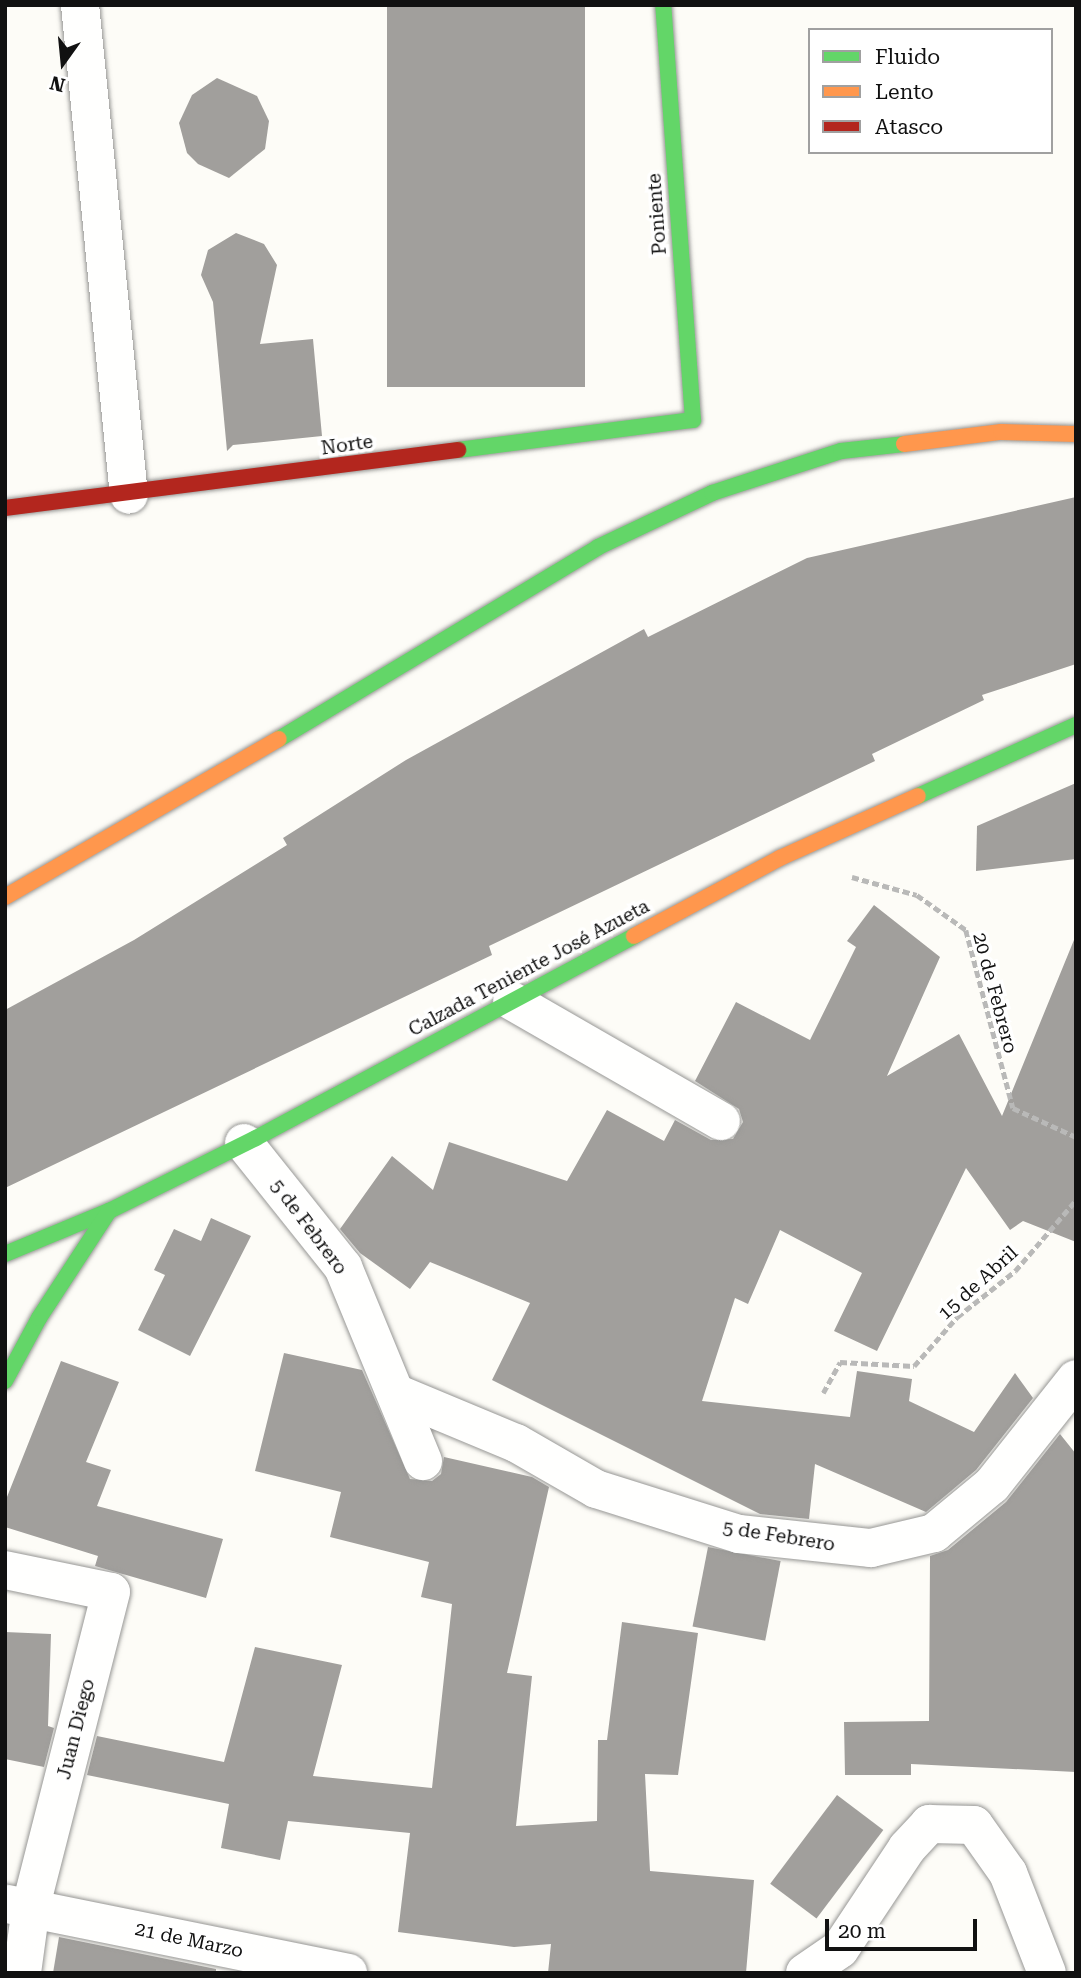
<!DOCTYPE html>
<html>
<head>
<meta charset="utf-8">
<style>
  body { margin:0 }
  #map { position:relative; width:1081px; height:1978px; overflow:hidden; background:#fdfcf7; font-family:"Roboto Serif",serif }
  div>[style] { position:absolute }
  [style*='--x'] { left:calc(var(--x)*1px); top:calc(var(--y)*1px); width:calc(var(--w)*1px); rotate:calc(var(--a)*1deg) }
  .building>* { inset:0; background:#a19f9c; transform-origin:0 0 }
  .path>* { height:4.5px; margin-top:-2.25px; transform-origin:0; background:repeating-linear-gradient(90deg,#b9b9b8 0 7px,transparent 0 10.5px) }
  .roads { filter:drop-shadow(0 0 2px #979795) drop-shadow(0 0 2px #979795) }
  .street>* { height:38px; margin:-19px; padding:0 19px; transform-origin:19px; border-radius:19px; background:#fffffe }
  .fast>* { height:16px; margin:-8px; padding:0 8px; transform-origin:8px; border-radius:8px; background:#63d668 }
  .slow>* { height:16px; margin:-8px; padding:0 8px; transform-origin:8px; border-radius:8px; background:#ff974d }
  .jam>* { height:16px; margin:-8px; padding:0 8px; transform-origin:8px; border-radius:8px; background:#b3261e }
  span { translate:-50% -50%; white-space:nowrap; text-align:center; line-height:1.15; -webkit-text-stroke:7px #fff; paint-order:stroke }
  .street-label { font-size:19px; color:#111 }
  .frame { position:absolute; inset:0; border:7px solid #111; pointer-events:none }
  .legend { position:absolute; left:808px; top:28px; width:245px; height:126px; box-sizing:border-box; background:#fff; border:2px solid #a0a0a0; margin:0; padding:9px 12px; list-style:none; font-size:21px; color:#111 }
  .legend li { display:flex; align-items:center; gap:14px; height:35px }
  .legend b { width:35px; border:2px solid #a0a0a0 }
  .north { position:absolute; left:28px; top:28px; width:70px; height:70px; -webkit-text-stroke:5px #fff; paint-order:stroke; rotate:195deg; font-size:19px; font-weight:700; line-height:28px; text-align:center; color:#111 }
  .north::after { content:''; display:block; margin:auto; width:24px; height:32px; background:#111; clip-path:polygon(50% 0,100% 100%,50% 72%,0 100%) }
  .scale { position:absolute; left:825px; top:1919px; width:152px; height:32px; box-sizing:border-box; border:4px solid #111; border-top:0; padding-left:9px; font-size:21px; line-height:24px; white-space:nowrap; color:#111; -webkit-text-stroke:5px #fff; paint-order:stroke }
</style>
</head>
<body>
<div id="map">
  <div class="building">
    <i style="left:387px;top:5px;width:198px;height:382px"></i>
    <i style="clip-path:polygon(217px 78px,257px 96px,269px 121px,265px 149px,229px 178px,198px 164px,187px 153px,179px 123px,192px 95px)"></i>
    <i style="clip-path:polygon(236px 233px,264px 244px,277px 265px,260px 344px,313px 339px,322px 436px,233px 445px,227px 451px,213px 302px,201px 275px,208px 250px)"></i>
    <i style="clip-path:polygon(1076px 497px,1076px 664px,982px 695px,984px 700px,872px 754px,875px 761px,489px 946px,492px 955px,5px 1188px,5px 1010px,134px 940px,287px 845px,283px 838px,406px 760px,644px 629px,648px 637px,807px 558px)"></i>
    <i style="clip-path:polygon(1076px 783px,1076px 859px,976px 871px,977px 826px)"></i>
    <i style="clip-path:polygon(874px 905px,940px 957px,887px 1076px,959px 1034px,1002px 1116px,1076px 935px,1076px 1242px,1023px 1221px,1010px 1230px,966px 1168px,877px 1351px,834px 1331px,862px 1273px,780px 1230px,748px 1304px,735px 1298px,702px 1401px,850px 1417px,857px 1371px,912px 1379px,909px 1401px,974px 1432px,1015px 1373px,1033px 1398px,976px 1470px,926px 1512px,815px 1464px,809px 1519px,760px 1514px,492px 1380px,530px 1303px,430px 1262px,410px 1289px,360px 1253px,340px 1229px,392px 1156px,433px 1190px,449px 1142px,567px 1181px,607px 1110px,664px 1141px,675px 1120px,711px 1140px,733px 1139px,743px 1122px,739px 1109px,695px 1081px,736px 1002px,810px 1040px,856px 947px,847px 941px)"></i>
    <i style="clip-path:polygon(211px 1218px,251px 1236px,190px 1356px,138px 1330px,165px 1275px,154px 1270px,174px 1229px,201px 1241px)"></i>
    <i style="clip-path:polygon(284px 1353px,362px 1370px,410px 1479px,432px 1481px,441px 1474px,444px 1457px,532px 1477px,549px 1487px,507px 1673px,532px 1676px,516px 1826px,597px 1821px,598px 1740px,607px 1740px,622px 1622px,698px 1633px,678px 1775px,645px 1774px,650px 1871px,754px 1880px,746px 1973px,548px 1973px,551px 1944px,514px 1947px,398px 1932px,410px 1833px,288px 1821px,280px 1860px,221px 1848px,229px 1804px,87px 1775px,97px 1736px,224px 1762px,255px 1647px,342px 1665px,313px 1776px,432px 1788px,452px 1604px,421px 1597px,429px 1562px,330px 1537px,341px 1492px,255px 1471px)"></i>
    <i style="clip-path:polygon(61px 1361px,119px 1382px,86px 1462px,111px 1470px,97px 1506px,223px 1539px,206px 1598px,95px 1566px,98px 1556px,5px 1527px,5px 1502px)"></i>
    <i style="clip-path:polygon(1060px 1434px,1076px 1454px,1076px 1772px,911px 1764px,911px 1775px,845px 1775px,844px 1722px,929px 1721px,930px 1556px,948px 1550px,1006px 1502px)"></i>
    <i style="left:708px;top:1547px;width:74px;height:81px;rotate:11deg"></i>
    <i style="clip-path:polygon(5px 1632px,51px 1634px,48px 1726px,54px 1728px,44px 1767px,5px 1759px)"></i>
    <i style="left:837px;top:1795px;width:58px;height:111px;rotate:37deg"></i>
    <i style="clip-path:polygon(59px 1937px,216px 1969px,216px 1973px,53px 1973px)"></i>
  </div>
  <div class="path">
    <i style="--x:852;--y:877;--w:67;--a:15.5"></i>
    <i style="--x:917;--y:895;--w:60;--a:35.5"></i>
    <i style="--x:966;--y:930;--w:184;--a:75.2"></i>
    <i style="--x:1013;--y:1108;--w:69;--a:24.7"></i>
    <i style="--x:823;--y:1393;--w:35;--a:-61"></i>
    <i style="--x:840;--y:1362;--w:74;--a:3.1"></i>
    <i style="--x:914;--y:1366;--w:65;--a:-48.7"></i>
    <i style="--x:957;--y:1317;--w:74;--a:-38.4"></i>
    <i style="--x:1015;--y:1271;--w:94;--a:-49.3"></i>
  </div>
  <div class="roads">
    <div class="street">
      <i style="--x:80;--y:5;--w:492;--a:84.3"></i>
      <i style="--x:512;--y:1001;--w:241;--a:29.9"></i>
      <i style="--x:244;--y:1143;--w:159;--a:51.4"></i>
      <i style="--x:343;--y:1267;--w:210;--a:67.6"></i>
      <i style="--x:398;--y:1394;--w:128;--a:22.6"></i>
      <i style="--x:516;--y:1443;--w:92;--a:29.9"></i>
      <i style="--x:596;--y:1489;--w:150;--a:17.5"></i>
      <i style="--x:739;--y:1534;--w:133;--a:6.1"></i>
      <i style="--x:871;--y:1548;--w:65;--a:-13.4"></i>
      <i style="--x:934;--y:1533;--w:75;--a:-39.6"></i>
      <i style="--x:992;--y:1485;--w:135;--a:-51.6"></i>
      <i style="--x:5;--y:1570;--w:108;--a:11.7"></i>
      <i style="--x:111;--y:1592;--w:325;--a:104.3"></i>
      <i style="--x:31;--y:1907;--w:67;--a:97.8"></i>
      <i style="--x:7;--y:1904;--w:348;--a:11.4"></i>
      <i style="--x:805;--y:1973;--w:42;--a:-34.4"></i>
      <i style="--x:840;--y:1949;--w:121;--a:-56.4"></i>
      <i style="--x:907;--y:1848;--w:33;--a:-47"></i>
      <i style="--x:929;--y:1824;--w:45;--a:1.3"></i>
      <i style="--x:974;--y:1825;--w:59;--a:54.7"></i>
      <i style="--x:1008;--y:1873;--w:107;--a:68.7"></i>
    </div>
    <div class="fast">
      <i style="--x:458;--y:450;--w:237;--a:-7.3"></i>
      <i style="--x:693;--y:420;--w:416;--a:-94.1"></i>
      <i style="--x:279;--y:739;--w:372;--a:-31"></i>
      <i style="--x:598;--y:547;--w:126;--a:-25.3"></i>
      <i style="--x:712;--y:493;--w:136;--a:-18"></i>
      <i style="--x:841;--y:451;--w:63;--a:-6.3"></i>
      <i style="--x:918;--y:796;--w:173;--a:-24.2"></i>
      <i style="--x:5;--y:1254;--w:113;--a:-22.5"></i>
      <i style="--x:109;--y:1211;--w:164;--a:-26.4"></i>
      <i style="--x:256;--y:1138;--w:429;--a:-28.1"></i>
      <i style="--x:5;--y:1381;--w:72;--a:-61.6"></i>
      <i style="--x:39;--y:1318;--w:128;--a:-56.8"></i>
    </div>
    <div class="slow">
      <i style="--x:904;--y:444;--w:98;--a:-7.1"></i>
      <i style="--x:1001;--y:432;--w:75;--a:1.5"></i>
      <i style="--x:5;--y:897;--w:316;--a:-30"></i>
      <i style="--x:634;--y:936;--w:166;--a:-28.1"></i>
      <i style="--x:780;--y:858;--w:151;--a:-24.2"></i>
    </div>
    <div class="jam">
      <i style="--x:5;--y:508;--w:457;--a:-7.3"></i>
    </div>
  </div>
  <div class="street-label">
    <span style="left:657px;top:214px;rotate:-94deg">Poniente</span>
    <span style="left:347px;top:445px;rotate:-8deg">Norte</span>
    <span style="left:529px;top:968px;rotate:-28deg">Calzada Teniente José Azueta</span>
    <span style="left:995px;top:993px;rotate:75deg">20 de Febrero</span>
    <span style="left:309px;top:1227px;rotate:53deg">5 de Febrero</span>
    <span style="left:978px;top:1283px;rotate:-42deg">15 de Abril</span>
    <span style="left:779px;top:1536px;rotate:9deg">5 de Febrero</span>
    <span style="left:76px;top:1729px;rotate:-76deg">Juan Diego</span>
    <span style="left:189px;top:1940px;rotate:12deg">21 de Marzo</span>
  </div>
  <div class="frame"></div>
  <ul class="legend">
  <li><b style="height:9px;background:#63d668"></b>Fluido</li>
  <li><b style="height:9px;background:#ff974d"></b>Lento</li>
  <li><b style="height:9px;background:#b3261e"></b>Atasco</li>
  </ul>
  <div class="north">N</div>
  <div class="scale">20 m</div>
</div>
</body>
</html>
